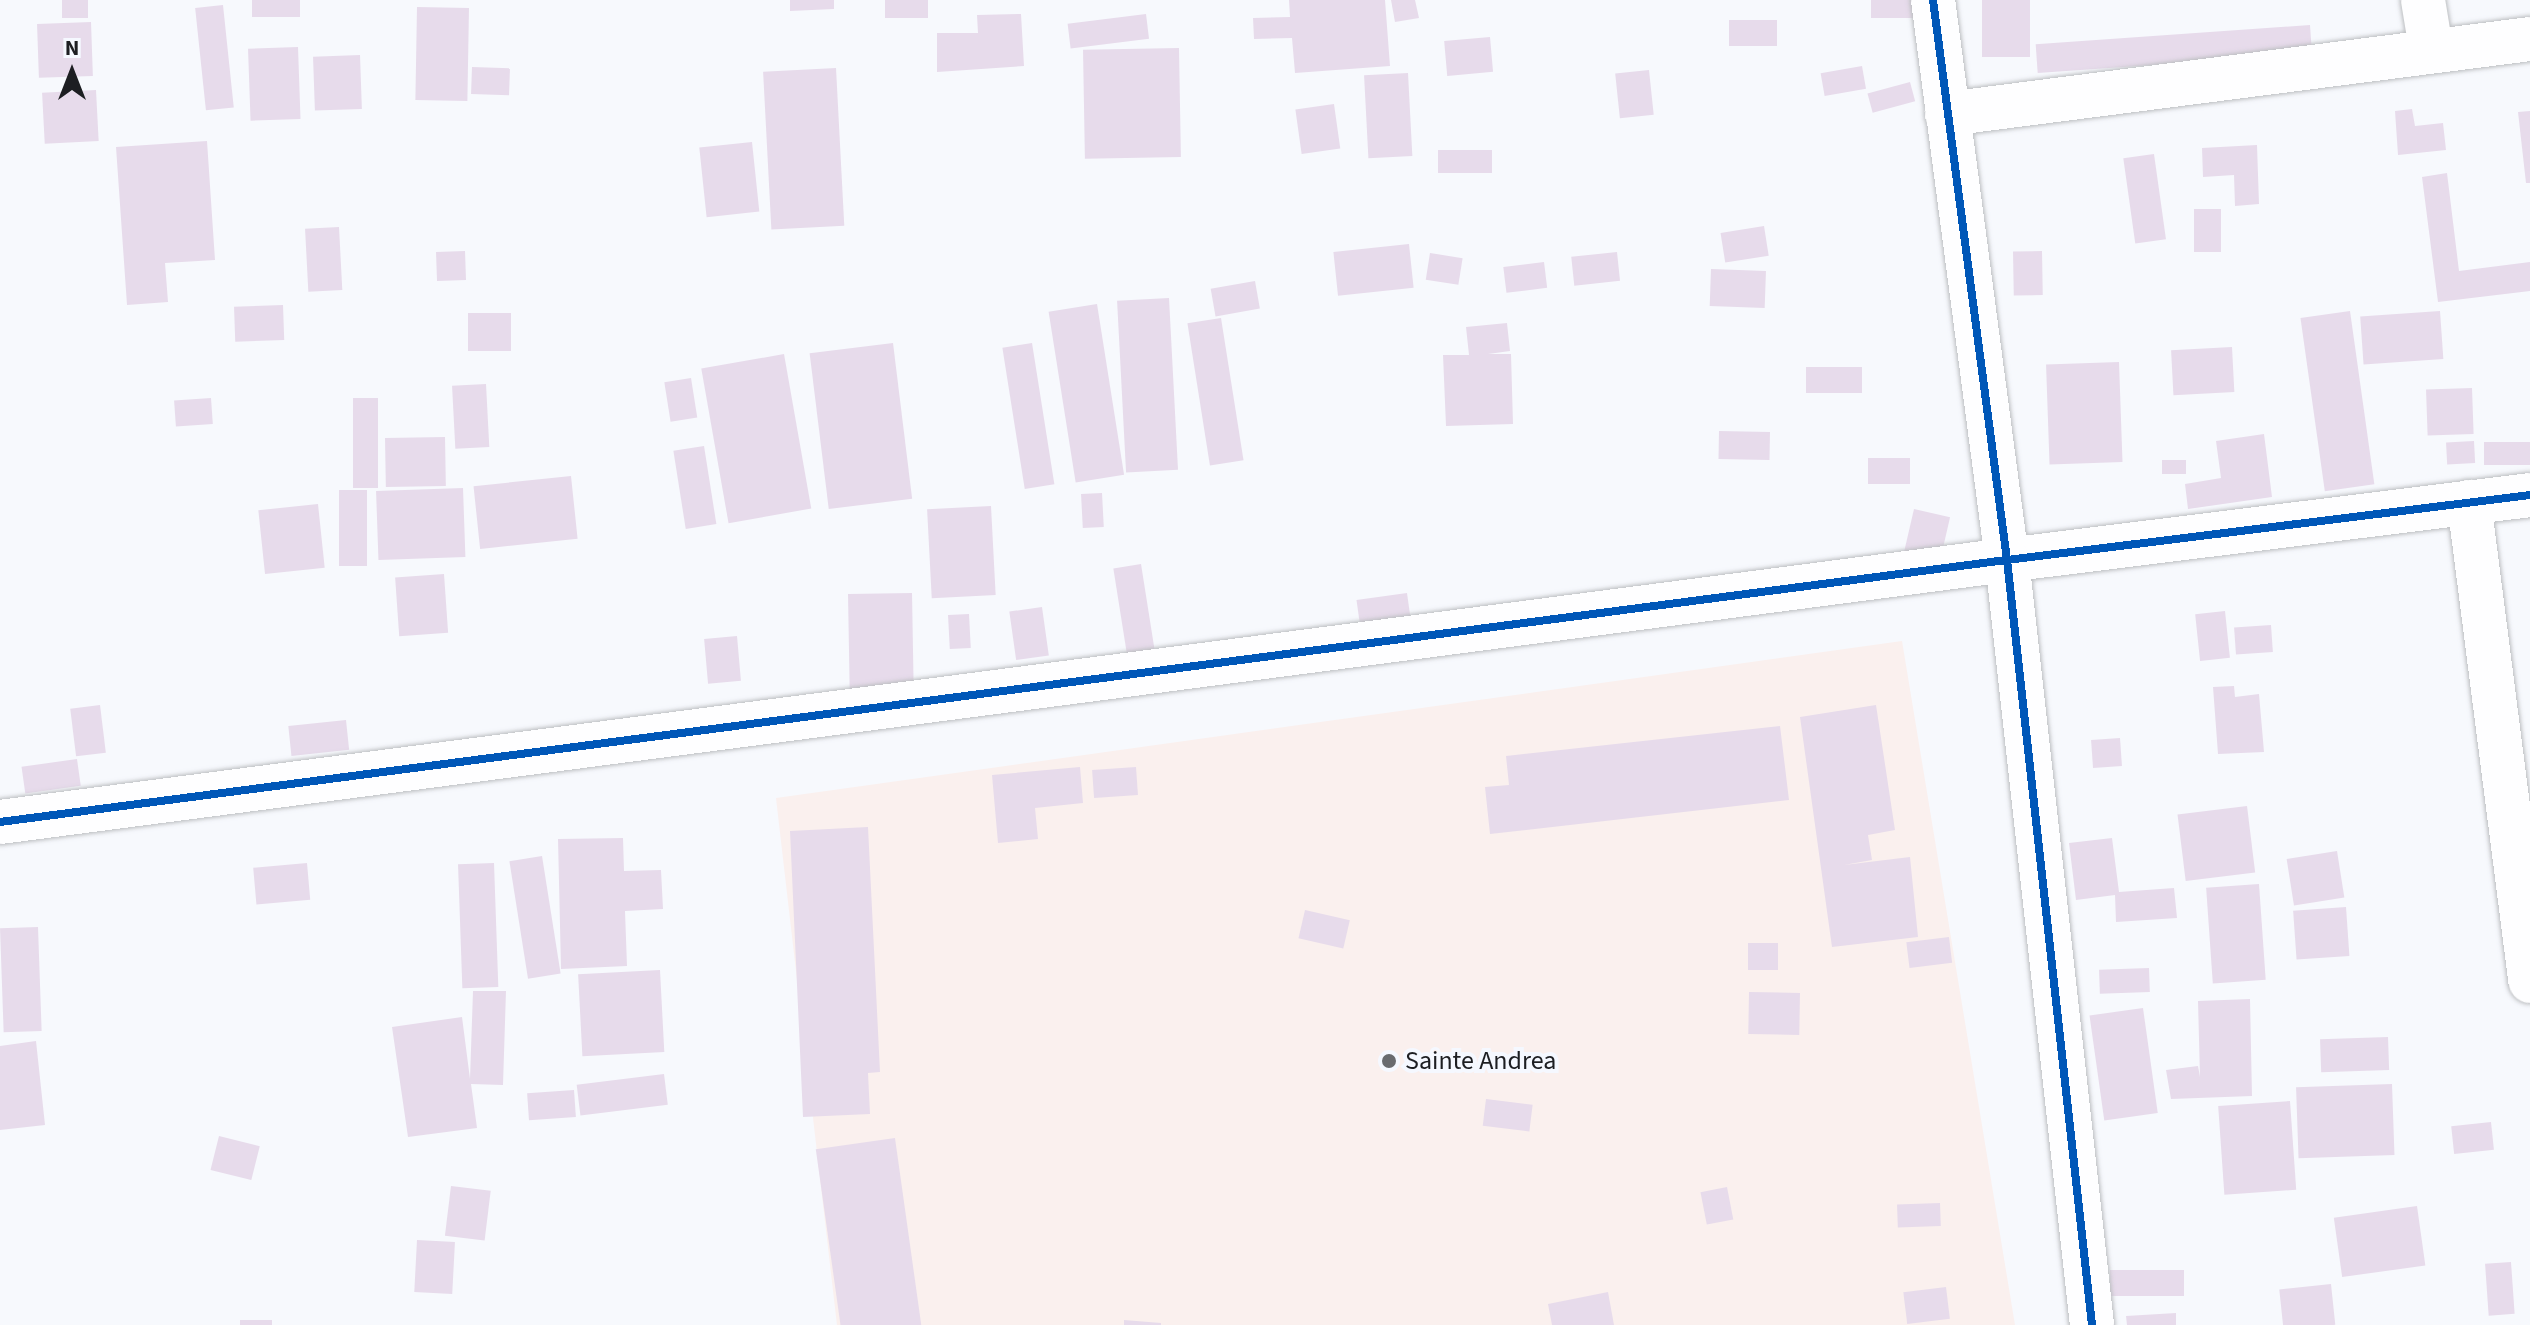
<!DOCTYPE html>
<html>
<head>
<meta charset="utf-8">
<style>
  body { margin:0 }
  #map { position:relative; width:2530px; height:1325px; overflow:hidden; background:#f7f9fd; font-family:"Source Sans 3",sans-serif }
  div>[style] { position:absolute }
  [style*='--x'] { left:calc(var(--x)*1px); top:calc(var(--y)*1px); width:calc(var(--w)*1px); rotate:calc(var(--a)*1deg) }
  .education>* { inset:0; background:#faf0ee }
  .building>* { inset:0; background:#e7dbeb; transform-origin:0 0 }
  .roads { filter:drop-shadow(0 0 2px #bdbfc2) drop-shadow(0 0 2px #bdbfc2) }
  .minor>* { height:44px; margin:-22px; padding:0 22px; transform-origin:22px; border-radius:22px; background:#fefeff }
  .cycleway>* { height:8px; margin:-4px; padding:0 4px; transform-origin:4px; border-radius:4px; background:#0057b8 }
  .dots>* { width:22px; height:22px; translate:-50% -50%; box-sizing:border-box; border:4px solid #f5f8ff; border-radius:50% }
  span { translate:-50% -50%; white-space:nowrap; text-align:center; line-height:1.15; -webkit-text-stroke:8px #f5f8ff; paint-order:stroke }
  .poi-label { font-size:26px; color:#1d1e22 }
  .left { translate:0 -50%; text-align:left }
  .north { position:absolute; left:32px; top:32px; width:80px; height:80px; -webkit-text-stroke:6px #f5f8ff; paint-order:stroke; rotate:0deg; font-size:22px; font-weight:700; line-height:32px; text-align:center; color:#1d1e22 }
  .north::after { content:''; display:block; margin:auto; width:28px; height:36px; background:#1d1e22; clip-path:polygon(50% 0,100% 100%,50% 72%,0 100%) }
</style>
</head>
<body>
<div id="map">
  <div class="education">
    <i style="clip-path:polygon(1902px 641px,2015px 1325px,837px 1325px,776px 798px)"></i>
  </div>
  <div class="building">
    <i style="left:62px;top:0;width:26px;height:18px"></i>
    <i style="left:252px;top:0;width:48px;height:17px"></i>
    <i style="clip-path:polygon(790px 0,834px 0,834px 9px,790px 11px)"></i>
    <i style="left:885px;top:0;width:43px;height:18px"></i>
    <i style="clip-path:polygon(1289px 0,1385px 0,1390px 66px,1295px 73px,1292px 38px,1254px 39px,1253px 18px,1290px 17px)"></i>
    <i style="clip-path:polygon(1391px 0,1415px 0,1419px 18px,1395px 22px)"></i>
    <i style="left:1871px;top:0;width:43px;height:18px"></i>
    <i style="left:1982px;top:0;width:48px;height:57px"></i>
    <i style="left:223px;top:5px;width:103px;height:28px;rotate:84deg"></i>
    <i style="left:417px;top:7px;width:52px;height:93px;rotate:1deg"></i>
    <i style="clip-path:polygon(1021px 14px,1024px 66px,937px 72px,937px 33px,978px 33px,977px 15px)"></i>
    <i style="left:1146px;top:14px;width:25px;height:79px;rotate:83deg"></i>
    <i style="left:1729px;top:20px;width:48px;height:26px"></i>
    <i style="left:91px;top:22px;width:54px;height:54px;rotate:88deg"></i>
    <i style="left:2310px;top:25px;width:29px;height:275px;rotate:86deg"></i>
    <i style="left:1490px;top:37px;width:35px;height:46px;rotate:85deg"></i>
    <i style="left:298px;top:47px;width:72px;height:50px;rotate:88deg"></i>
    <i style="left:1179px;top:48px;width:109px;height:96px;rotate:89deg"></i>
    <i style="left:360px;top:55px;width:54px;height:47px;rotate:88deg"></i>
    <i style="left:1862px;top:66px;width:23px;height:42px;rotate:80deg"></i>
    <i style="left:472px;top:67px;width:38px;height:27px;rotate:2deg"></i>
    <i style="left:836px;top:68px;width:158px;height:73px;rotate:87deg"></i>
    <i style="left:1649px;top:70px;width:45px;height:34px;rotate:84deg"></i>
    <i style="left:1408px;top:73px;width:83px;height:44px;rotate:87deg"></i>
    <i style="left:1910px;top:82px;width:20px;height:44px;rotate:75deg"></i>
    <i style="left:96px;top:90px;width:51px;height:54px;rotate:87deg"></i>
    <i style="left:1334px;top:104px;width:45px;height:39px;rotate:82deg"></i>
    <i style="clip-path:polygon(2412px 109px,2415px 126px,2443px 123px,2446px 150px,2398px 155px,2395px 111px)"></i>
    <i style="clip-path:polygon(2530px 111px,2530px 183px,2526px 183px,2518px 112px)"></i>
    <i style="clip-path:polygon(207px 141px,215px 260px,165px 263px,168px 302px,127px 305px,116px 147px)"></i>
    <i style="left:752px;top:142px;width:70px;height:53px;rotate:84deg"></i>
    <i style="clip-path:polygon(2257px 145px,2259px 204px,2235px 206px,2234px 175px,2203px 177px,2202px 148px)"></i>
    <i style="left:1438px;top:150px;width:54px;height:23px"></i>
    <i style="left:2154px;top:154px;width:86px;height:31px;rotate:82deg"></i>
    <i style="clip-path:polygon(2447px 173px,2459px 271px,2530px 262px,2530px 291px,2438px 302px,2422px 177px)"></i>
    <i style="left:2194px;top:209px;width:27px;height:43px"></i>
    <i style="left:1764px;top:226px;width:30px;height:44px;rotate:81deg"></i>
    <i style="left:339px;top:227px;width:63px;height:34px;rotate:87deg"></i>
    <i style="left:1409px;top:244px;width:44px;height:76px;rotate:84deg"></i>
    <i style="left:465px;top:251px;width:29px;height:29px;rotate:88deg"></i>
    <i style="left:2042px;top:251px;width:44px;height:29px;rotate:89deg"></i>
    <i style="left:1617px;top:252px;width:29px;height:46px;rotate:84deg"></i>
    <i style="left:1430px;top:253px;width:33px;height:27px;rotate:9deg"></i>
    <i style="left:1544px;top:262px;width:26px;height:41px;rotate:83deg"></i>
    <i style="left:1711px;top:269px;width:55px;height:37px;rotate:2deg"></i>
    <i style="left:1255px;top:281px;width:28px;height:45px;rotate:80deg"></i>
    <i style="left:1169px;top:298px;width:172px;height:52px;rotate:87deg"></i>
    <i style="left:1097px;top:304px;width:173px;height:49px;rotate:81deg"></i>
    <i style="left:283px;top:305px;width:35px;height:49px;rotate:88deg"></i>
    <i style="left:2350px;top:311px;width:175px;height:50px;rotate:82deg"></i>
    <i style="left:2440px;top:311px;width:48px;height:80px;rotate:86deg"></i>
    <i style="left:511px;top:313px;width:38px;height:43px;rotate:90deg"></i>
    <i style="left:1221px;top:318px;width:144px;height:34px;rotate:81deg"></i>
    <i style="clip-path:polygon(1507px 323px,1510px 351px,1488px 354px,1511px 354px,1513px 424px,1446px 426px,1443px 355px,1469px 355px,1466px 327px)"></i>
    <i style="left:893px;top:343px;width:157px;height:84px;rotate:83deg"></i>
    <i style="left:1032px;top:343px;width:143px;height:30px;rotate:81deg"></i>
    <i style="left:2232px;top:347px;width:45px;height:61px;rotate:87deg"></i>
    <i style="left:784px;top:354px;width:157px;height:84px;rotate:80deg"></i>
    <i style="left:2119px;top:362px;width:100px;height:73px;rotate:88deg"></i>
    <i style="left:1806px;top:367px;width:56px;height:26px"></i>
    <i style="left:691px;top:378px;width:40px;height:27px;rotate:81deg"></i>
    <i style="left:486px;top:384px;width:63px;height:34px;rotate:87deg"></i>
    <i style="left:2472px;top:388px;width:46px;height:46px;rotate:88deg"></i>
    <i style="left:211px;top:398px;width:26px;height:37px;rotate:86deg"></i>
    <i style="left:353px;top:398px;width:25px;height:90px"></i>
    <i style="left:1719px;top:431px;width:51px;height:28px;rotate:1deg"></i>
    <i style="clip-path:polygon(2264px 434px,2272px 497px,2188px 509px,2185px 484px,2221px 478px,2216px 441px)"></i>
    <i style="left:445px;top:437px;width:49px;height:60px;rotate:89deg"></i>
    <i style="left:2474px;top:441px;width:22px;height:28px;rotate:87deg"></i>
    <i style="left:2530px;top:442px;width:23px;height:46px;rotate:90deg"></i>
    <i style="left:704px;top:446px;width:79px;height:31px;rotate:81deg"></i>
    <i style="left:1868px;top:458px;width:42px;height:26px"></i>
    <i style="left:2162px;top:460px;width:24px;height:14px"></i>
    <i style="left:571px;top:476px;width:63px;height:98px;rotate:84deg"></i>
    <i style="left:463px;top:488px;width:69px;height:87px;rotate:88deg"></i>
    <i style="left:339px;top:490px;width:28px;height:76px"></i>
    <i style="left:1102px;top:493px;width:34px;height:21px;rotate:87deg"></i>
    <i style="left:318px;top:504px;width:64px;height:60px;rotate:84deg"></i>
    <i style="left:991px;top:506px;width:89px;height:64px;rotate:87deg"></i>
    <i style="left:1914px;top:509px;width:37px;height:45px;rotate:13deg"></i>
    <i style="left:1141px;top:564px;width:91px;height:28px;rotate:81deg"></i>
    <i style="left:444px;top:574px;width:59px;height:49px;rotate:86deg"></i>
    <i style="left:912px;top:593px;width:98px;height:64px;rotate:89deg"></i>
    <i style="left:1407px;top:593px;width:29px;height:51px;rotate:82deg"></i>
    <i style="left:1042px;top:607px;width:49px;height:33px;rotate:82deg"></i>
    <i style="left:2225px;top:611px;width:47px;height:30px;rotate:84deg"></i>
    <i style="left:969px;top:614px;width:34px;height:21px;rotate:87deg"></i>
    <i style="left:2271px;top:625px;width:27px;height:37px;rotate:86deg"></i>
    <i style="left:737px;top:636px;width:45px;height:33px;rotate:85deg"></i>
    <i style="clip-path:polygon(2234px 686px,2235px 697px,2259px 694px,2264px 752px,2218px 754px,2213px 687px)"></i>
    <i style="left:100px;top:705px;width:48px;height:30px;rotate:83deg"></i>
    <i style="clip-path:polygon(1876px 705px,1895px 830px,1868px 835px,1872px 860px,1844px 865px,1910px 857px,1918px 937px,1832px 947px,1800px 717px)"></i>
    <i style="left:346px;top:720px;width:30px;height:58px;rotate:84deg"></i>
    <i style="clip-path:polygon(1780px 726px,1789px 800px,1490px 834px,1485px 787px,1509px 785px,1506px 756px)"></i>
    <i style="left:2120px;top:738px;width:28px;height:29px;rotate:86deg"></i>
    <i style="left:77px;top:759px;width:27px;height:56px;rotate:82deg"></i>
    <i style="clip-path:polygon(1080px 767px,1083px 803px,1035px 808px,1038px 839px,998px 843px,992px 775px)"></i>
    <i style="left:1136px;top:767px;width:28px;height:44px;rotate:86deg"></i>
    <i style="left:2247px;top:806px;width:67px;height:70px;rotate:83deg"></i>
    <i style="clip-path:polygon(868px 827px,880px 1072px,868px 1073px,870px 1114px,803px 1117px,790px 831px)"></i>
    <i style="clip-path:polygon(623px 838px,624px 871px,661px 870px,663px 909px,625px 911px,627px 966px,561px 969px,558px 839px)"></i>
    <i style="clip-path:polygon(2112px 838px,2119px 892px,2174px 888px,2177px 918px,2116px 922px,2115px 895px,2076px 900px,2069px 843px)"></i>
    <i style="left:2337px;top:851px;width:47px;height:51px;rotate:81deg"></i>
    <i style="left:542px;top:856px;width:119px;height:33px;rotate:81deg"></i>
    <i style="left:307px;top:863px;width:37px;height:54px;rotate:85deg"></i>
    <i style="left:494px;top:863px;width:124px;height:36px;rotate:88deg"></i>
    <i style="left:2259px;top:884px;width:96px;height:53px;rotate:86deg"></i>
    <i style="left:2346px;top:907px;width:49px;height:53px;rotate:86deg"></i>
    <i style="left:1305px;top:910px;width:46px;height:29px;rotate:13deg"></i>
    <i style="left:38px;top:927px;width:104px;height:38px;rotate:88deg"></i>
    <i style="left:1949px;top:937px;width:26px;height:43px;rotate:83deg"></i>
    <i style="left:1748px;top:943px;width:30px;height:27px"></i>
    <i style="left:2149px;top:968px;width:24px;height:50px;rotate:88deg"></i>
    <i style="left:660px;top:970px;width:82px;height:82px;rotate:87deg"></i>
    <i style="clip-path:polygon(473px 991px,506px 991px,503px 1085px,471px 1084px,477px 1128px,408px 1137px,392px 1027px,462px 1017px,470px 1079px)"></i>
    <i style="left:1749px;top:992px;width:51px;height:42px;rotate:1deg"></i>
    <i style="clip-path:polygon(2250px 999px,2252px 1096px,2171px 1099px,2166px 1070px,2198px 1066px,2200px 1077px,2198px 1001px)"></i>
    <i style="left:2143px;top:1008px;width:106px;height:54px;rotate:82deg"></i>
    <i style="left:2388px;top:1037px;width:33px;height:68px;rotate:88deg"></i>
    <i style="clip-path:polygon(36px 1041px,45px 1125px,0 1130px,0 1046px)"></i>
    <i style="left:664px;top:1074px;width:31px;height:88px;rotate:83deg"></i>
    <i style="left:2392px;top:1084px;width:71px;height:96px;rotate:88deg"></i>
    <i style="left:574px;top:1090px;width:27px;height:47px;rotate:86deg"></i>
    <i style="left:1486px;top:1099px;width:47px;height:27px;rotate:7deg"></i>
    <i style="left:2290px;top:1101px;width:89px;height:72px;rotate:86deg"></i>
    <i style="left:2491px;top:1122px;width:28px;height:40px;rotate:84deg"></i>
    <i style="left:219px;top:1136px;width:42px;height:35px;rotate:14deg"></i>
    <i style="left:895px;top:1138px;width:189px;height:80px;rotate:82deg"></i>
    <i style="left:451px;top:1186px;width:40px;height:50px;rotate:7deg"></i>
    <i style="left:1727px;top:1187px;width:33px;height:27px;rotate:79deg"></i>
    <i style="left:1940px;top:1203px;width:23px;height:43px;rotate:88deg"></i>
    <i style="left:2417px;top:1206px;width:60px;height:84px;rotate:82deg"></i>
    <i style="left:417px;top:1240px;width:38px;height:52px;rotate:3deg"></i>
    <i style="left:2511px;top:1262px;width:52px;height:26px;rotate:86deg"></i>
    <i style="left:2184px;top:1270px;width:26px;height:74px;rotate:90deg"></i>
    <i style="left:2331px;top:1284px;width:41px;height:52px;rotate:84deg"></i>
    <i style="left:1946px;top:1287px;width:32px;height:43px;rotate:83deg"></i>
    <i style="clip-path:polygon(1608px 1292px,1614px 1325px,1552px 1325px,1548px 1304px)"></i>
    <i style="clip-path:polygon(2176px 1313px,2176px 1325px,2127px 1325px,2126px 1316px)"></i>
    <i style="left:240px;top:1320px;width:32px;height:5px"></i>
    <i style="clip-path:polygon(1124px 1320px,1161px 1323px,1161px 1325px,1124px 1325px)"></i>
  </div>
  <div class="roads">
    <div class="minor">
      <i style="--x:1933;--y:0;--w:565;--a:82.47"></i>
      <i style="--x:2007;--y:560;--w:527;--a:-7.08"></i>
      <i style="--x:2423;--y:0;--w:50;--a:80.7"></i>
      <i style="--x:1947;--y:114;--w:588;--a:-7.33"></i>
      <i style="--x:2469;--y:502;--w:483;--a:82.7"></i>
      <i style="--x:0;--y:822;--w:2024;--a:-7.44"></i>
      <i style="--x:2007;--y:560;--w:770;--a:83.66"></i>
    </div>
  </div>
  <div class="cycleway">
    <i style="--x:1933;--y:0;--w:565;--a:82.47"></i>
    <i style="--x:2007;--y:560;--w:527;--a:-7.08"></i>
    <i style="--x:0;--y:822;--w:2024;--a:-7.44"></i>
    <i style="--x:2007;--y:560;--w:770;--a:83.66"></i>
  </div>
  <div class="dots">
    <i style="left:1389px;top:1061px;background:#696b6f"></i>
  </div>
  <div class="poi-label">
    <span class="left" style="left:1405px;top:1061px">Sainte Andrea</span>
  </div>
  <div class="north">N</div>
</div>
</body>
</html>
